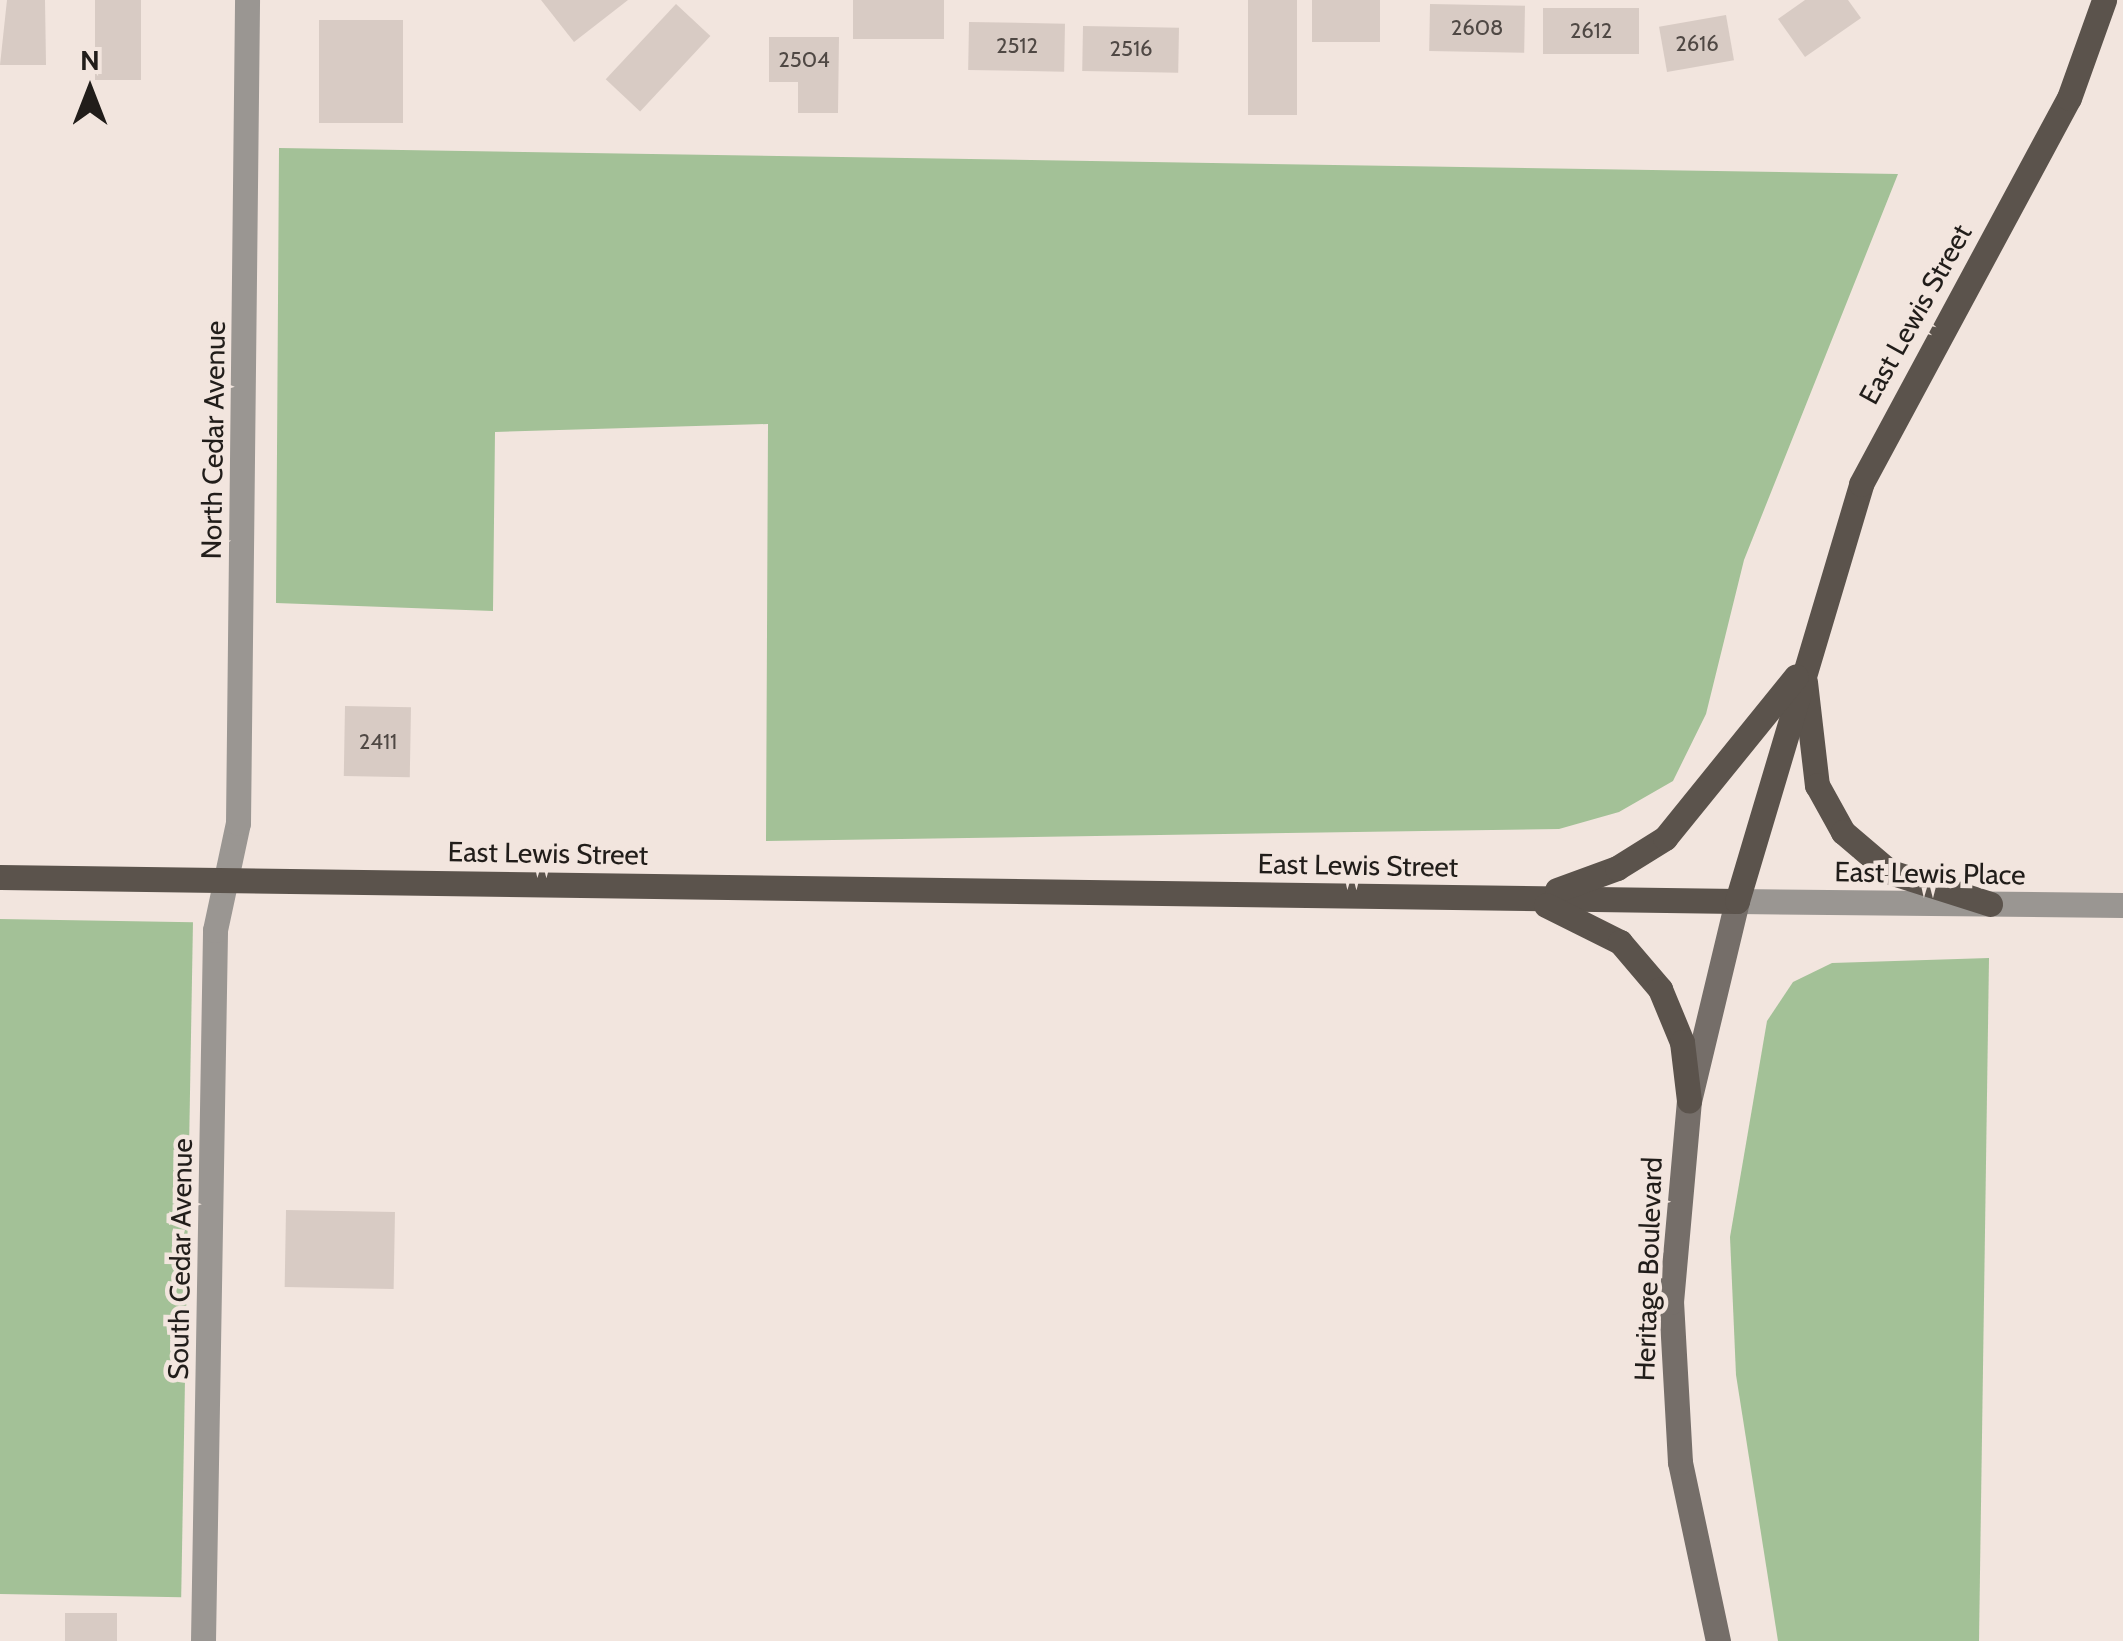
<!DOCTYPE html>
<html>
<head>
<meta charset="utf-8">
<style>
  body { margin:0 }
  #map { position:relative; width:2123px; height:1641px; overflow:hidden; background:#f2e5de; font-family:Cabin,sans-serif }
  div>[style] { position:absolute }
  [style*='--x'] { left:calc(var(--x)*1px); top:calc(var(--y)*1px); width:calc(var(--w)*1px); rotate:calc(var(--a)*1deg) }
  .green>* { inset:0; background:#a3c197; transform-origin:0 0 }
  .building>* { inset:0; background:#d8cbc4; transform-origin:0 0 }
  .street>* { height:25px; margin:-12.5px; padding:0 12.5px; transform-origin:12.5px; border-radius:12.5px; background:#9a9692 }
  .secondary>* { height:25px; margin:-12.5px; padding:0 12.5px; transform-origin:12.5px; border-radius:12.5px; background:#756e69 }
  .primary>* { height:25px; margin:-12.5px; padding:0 12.5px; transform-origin:12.5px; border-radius:12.5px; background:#5b534c }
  span { translate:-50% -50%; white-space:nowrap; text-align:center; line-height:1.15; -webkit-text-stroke:9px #f2e5de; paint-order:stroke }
  .number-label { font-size:22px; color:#4f4844 }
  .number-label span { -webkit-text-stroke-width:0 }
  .street-label { font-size:28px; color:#211d1a }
  .north { position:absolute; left:40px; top:40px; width:100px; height:100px; -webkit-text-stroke:8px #f2e5de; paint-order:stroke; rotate:0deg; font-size:28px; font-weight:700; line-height:40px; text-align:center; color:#211d1a }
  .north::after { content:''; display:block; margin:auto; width:35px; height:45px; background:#211d1a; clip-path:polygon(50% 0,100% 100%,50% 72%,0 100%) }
</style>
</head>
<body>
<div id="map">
  <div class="green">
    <i style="clip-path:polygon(279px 148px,1898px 174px,1744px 560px,1706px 714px,1673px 781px,1619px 812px,1559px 829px,766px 841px,768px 424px,495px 432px,493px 611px,276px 603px)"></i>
    <i style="left:0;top:919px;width:193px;height:675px;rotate:1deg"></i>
    <i style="clip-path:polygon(1989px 958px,1979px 1641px,1778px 1641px,1736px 1375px,1730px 1237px,1767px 1021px,1793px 982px,1832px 963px)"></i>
  </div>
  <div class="building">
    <i style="clip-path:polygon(7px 0,45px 0,46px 65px,0 65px)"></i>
    <i style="left:95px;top:0;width:46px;height:80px"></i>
    <i style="clip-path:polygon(541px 0,628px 0,574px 42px)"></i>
    <i style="left:853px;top:0;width:91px;height:39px"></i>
    <i style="left:1248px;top:0;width:49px;height:115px"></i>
    <i style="left:1312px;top:0;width:68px;height:42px"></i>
    <i style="clip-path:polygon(1805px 0,1848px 0,1861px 18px,1805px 57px,1778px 19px)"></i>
    <i style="left:676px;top:4px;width:47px;height:103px;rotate:43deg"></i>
    <i style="left:1430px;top:4px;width:95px;height:47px;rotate:1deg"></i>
    <i style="left:1543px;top:8px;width:96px;height:46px"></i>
    <i style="left:1726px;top:15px;width:46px;height:68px;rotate:80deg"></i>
    <i style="left:319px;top:20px;width:84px;height:103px"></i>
    <i style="left:969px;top:22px;width:96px;height:48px;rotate:1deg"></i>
    <i style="left:1083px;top:26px;width:96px;height:45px;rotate:1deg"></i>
    <i style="clip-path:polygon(769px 37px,839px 37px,838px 113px,798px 113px,798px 82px,769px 82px)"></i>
    <i style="left:345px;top:706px;width:66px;height:70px;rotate:1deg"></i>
    <i style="left:286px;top:1210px;width:109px;height:77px;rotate:1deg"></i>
    <i style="left:65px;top:1613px;width:52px;height:28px"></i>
  </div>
  <div class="street">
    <i style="--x:1737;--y:901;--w:386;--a:0.6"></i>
    <i style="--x:203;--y:1641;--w:711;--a:-89.03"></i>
    <i style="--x:215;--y:930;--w:109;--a:-77.9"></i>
    <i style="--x:238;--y:823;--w:823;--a:-89.37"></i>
  </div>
  <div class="secondary">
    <i style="--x:1718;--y:1641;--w:183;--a:-102"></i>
    <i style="--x:1680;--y:1462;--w:160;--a:-93.2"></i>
    <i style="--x:1671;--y:1302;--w:202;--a:-84.9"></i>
    <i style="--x:1689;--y:1101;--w:206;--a:-76.5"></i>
  </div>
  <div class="primary">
    <i style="--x:1805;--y:682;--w:104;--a:83.4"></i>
    <i style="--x:1817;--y:785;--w:54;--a:61"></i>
    <i style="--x:1843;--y:832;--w:62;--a:40.4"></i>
    <i style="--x:1890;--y:872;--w:105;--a:17.7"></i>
    <i style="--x:0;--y:877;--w:1737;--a:0.79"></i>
    <i style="--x:1737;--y:901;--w:435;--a:-73.4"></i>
    <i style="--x:1861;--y:484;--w:438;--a:-61.7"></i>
    <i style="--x:2069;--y:98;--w:104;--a:-70.3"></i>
    <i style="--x:1557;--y:890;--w:64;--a:-20.1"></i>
    <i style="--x:1617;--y:868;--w:57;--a:-32"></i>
    <i style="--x:1665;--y:838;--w:208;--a:-51"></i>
    <i style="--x:1546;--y:905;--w:83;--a:26.6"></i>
    <i style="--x:1620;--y:942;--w:62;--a:49.6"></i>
    <i style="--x:1660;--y:989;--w:57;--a:67.5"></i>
    <i style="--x:1682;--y:1042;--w:59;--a:83.2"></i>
  </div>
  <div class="number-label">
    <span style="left:1477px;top:28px">2608</span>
    <span style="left:1591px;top:31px">2612</span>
    <span style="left:1697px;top:44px">2616</span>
    <span style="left:1017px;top:46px">2512</span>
    <span style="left:1131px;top:49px">2516</span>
    <span style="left:804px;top:60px">2504</span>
    <span style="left:378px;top:742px">2411</span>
  </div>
  <div class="street-label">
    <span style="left:1915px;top:314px;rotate:-61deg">East Lewis Street</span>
    <span style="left:213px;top:440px;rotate:-89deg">North Cedar Avenue</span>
    <span style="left:548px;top:853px;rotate:1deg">East Lewis Street</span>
    <span style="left:1358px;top:865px;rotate:1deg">East Lewis Street</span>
    <span style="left:1930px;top:873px;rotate:1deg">East Lewis Place</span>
    <span style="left:180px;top:1259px;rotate:-89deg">South Cedar Avenue</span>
    <span style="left:1648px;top:1269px;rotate:-88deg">Heritage Boulevard</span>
  </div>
  <div class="north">N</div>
</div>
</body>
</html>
